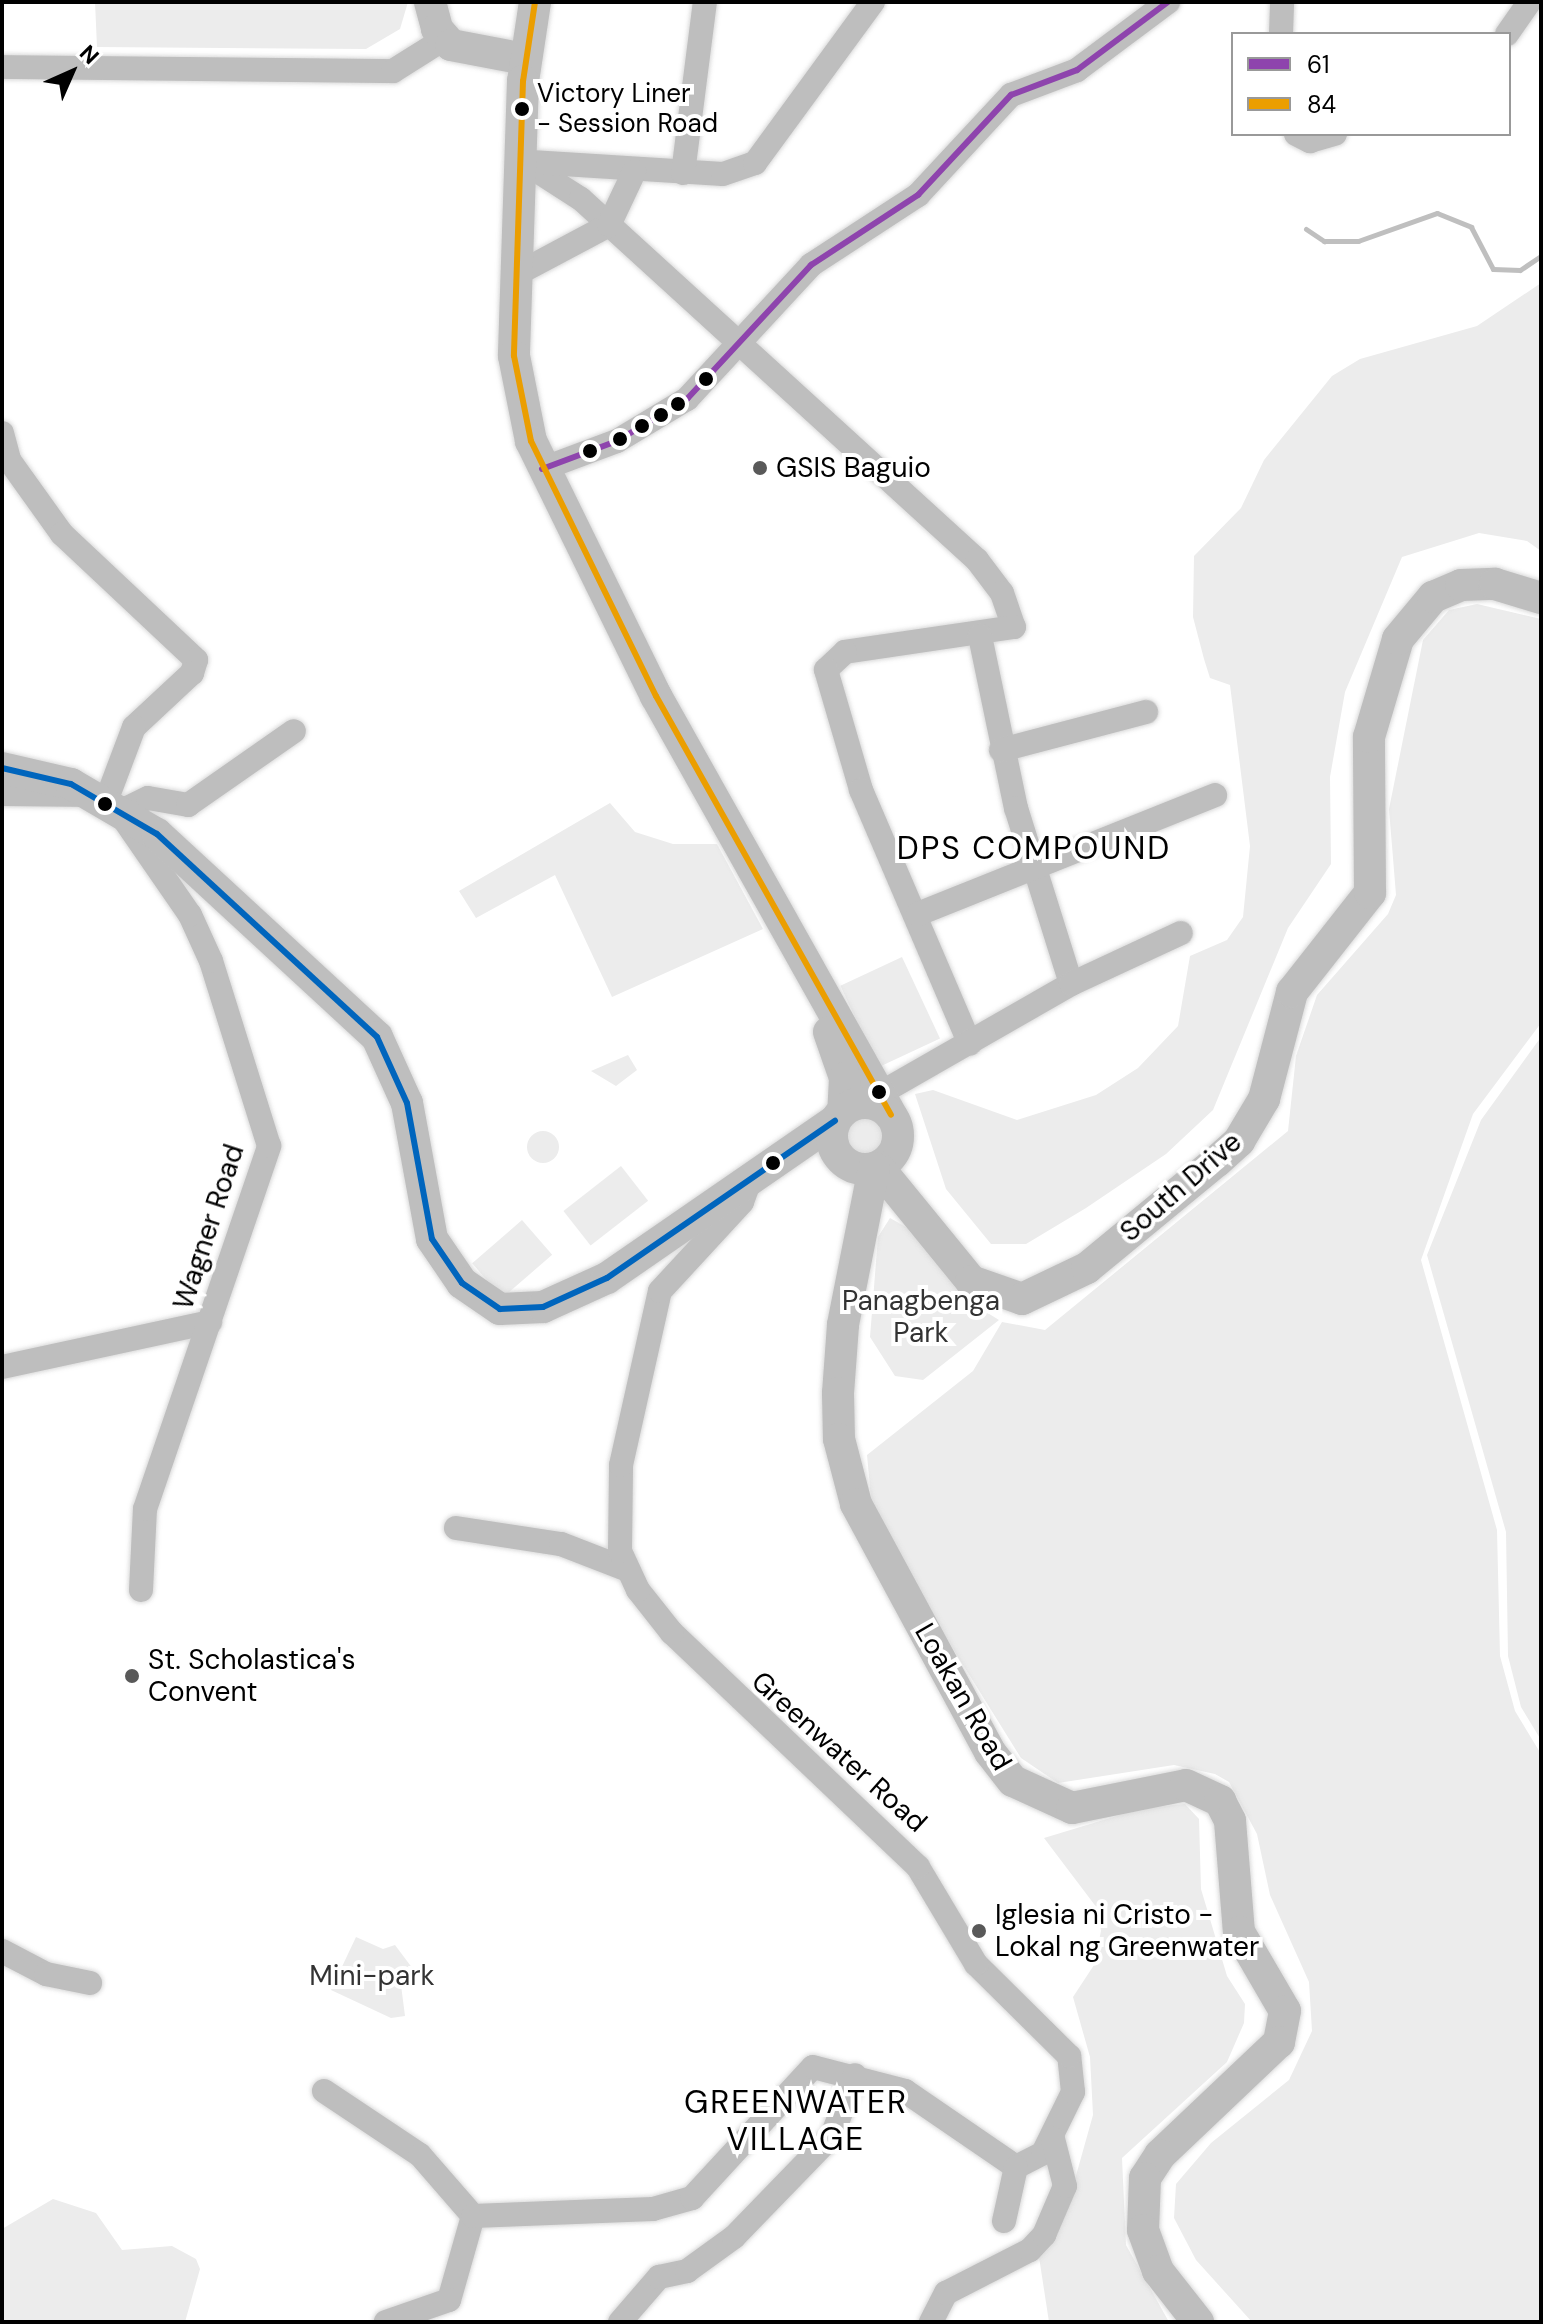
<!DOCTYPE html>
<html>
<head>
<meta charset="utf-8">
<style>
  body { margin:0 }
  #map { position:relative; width:1543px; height:2324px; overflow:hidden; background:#fff; font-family:"DM Sans",sans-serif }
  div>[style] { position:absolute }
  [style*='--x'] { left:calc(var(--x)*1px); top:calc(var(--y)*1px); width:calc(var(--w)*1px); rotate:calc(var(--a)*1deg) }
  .green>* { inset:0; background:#ececec; transform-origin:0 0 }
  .round { border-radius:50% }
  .stream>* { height:5px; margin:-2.5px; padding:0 2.5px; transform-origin:2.5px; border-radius:2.5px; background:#bfbfbf }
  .roads { filter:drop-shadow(0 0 2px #dbdbdb) drop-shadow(0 0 2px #dbdbdb) }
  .minor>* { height:24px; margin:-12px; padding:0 12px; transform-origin:12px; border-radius:12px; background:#bebebe }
  .major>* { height:32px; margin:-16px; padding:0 16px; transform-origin:16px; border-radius:16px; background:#bebebe }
  .major>.ring { margin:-16px; padding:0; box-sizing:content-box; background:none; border:32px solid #bebebe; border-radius:50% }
  .bus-1>* { height:6px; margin:-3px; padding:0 3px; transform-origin:3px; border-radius:3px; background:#8e44ad }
  .bus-2>* { height:6px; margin:-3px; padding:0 3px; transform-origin:3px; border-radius:3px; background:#eb9e00 }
  .bus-3>* { height:6px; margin:-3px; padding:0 3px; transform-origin:3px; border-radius:3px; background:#0065bd }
  .dots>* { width:22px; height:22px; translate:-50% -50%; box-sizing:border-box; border:4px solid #fff; border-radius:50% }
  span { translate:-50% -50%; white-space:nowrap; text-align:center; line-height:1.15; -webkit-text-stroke:8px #fff; paint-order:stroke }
  .bus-label { font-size:26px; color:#000 }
  .left { translate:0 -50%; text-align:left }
  .poi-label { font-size:28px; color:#000 }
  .street-label { font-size:28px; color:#000 }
  .park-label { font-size:28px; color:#333 }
  .quarter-label { font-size:32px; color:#000; letter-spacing:2px }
  .frame { position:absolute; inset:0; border:4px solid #000; pointer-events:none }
  .legend { position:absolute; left:1231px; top:32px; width:280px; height:104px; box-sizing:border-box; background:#fff; border:2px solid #999; margin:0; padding:10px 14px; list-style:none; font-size:24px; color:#000 }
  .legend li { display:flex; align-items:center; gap:16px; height:40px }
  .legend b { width:40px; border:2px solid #999 }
  .north { position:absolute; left:32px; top:32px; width:80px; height:80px; -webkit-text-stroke:6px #fff; paint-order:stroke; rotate:45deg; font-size:22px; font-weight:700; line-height:32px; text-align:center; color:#000 }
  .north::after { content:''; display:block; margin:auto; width:28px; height:36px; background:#000; clip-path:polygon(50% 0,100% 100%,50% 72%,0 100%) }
</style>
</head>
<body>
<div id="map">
  <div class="green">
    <i style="clip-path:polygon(95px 2px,408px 2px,400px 29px,366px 49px,97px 47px)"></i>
    <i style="clip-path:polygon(1541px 283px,1541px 551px,1527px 541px,1479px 533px,1402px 557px,1345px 692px,1330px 777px,1331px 864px,1288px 928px,1213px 1110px,1166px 1154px,1086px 1208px,1026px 1244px,991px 1244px,946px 1189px,915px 1094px,933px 1090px,1017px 1120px,1096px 1095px,1138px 1068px,1178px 1026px,1190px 956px,1227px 940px,1243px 917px,1250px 846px,1230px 685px,1210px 678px,1204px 659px,1193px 617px,1194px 556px,1241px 508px,1264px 460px,1332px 376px,1360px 359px,1477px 326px)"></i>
    <i style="clip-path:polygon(1477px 604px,1541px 619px,1541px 1023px,1473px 1114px,1421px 1260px,1497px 1530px,1500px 1656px,1515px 1711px,1541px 1754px,1541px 2322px,1252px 2322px,1196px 2260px,1174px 2218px,1176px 2184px,1211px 2143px,1289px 2080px,1312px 2031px,1309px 1982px,1270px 1895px,1257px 1834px,1229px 1782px,1215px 1774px,1174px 1765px,1058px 1783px,1021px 1758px,873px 1520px,867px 1455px,973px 1371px,1002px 1322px,1045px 1330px,1288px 1131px,1296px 1056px,1317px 995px,1388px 914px,1396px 895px,1389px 809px,1423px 640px,1449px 610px)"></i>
    <i style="clip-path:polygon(610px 803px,635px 832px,673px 844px,717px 844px,763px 929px,612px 997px,555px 875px,476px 918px,459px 891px)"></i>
    <i style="left:902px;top:957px;width:90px;height:68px;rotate:65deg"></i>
    <i style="clip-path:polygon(1541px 1037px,1541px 1740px,1521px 1707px,1508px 1656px,1506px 1532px,1427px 1255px,1481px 1120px)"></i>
    <i style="clip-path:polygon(628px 1055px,637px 1070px,616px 1086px,591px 1071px)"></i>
    <i class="round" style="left:842px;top:1118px;width:42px;height:42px"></i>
    <i class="round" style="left:527px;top:1131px;width:32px;height:32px"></i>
    <i style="left:621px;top:1166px;width:44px;height:73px;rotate:52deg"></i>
    <i style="clip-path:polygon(890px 1218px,913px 1231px,978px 1307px,999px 1320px,923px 1380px,895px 1376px,870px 1337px,878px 1237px)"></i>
    <i style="left:522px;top:1220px;width:46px;height:66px;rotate:49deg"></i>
    <i style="clip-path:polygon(1185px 1804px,1199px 1819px,1201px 1889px,1227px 1976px,1245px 2004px,1244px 2023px,1227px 2062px,1122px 2158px,1126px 2245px,1169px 2322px,1049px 2322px,1039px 2257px,1070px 2197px,1093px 2115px,1090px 2057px,1073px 1997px,1094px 1965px,1101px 1931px,1097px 1908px,1044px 1838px,1143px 1808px)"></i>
    <i style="clip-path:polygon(356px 1937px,383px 1949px,395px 1945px,416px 1973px,401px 1985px,405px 2016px,391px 2018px,331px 1990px)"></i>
    <i style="clip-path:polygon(53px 2199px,96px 2213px,122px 2250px,172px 2246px,196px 2259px,200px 2269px,185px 2322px,2px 2322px,2px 2229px)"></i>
  </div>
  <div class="stream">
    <i style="--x:1306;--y:229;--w:22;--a:34"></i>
    <i style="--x:1324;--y:241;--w:34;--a:0"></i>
    <i style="--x:1358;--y:241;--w:84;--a:-19.5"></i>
    <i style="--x:1437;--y:213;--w:37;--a:22"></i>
    <i style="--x:1471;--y:227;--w:47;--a:62.4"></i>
    <i style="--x:1493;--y:269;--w:27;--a:2"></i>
    <i style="--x:1520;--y:270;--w:25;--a:-34"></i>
  </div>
  <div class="roads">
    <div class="minor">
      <i style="--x:1281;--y:34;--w:32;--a:-88"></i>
      <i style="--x:1507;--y:34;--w:39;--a:-55"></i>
      <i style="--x:2;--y:67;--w:391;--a:0.6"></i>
      <i style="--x:393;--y:71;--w:60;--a:-32.1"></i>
      <i style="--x:1296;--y:134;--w:16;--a:27"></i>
      <i style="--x:1310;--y:141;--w:26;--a:-16"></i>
      <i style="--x:520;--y:160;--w:72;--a:32.6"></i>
      <i style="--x:581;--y:199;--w:536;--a:42.35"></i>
      <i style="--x:977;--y:560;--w:41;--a:52.9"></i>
      <i style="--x:1002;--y:593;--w:36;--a:71"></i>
      <i style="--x:1014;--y:627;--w:171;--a:171.6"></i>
      <i style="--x:845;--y:652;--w:26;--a:137"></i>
      <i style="--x:826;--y:670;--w:125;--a:73.7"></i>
      <i style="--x:861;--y:790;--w:276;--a:66.8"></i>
      <i style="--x:531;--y:162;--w:192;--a:3.6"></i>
      <i style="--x:723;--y:174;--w:34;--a:-19"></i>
      <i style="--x:755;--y:163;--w:200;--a:-53.8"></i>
      <i style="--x:683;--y:173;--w:172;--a:-82.7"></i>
      <i style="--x:517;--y:274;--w:104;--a:-28"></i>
      <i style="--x:609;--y:225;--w:59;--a:-64.7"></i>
      <i style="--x:2;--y:433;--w:28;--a:75"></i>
      <i style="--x:9;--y:460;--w:91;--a:54.4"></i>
      <i style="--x:62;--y:534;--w:184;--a:43.2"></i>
      <i style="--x:196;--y:660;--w:14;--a:107"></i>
      <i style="--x:192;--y:673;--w:79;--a:137"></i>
      <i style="--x:134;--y:727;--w:79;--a:110.7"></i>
      <i style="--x:542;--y:469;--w:80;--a:-20.5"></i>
      <i style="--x:617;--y:441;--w:82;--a:-31"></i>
      <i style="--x:687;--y:399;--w:183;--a:-47.2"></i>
      <i style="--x:811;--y:265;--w:128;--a:-33.2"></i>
      <i style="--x:918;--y:195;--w:137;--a:-47.1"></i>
      <i style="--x:1011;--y:95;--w:71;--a:-20.7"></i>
      <i style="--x:1077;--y:70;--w:114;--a:-36.8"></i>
      <i style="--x:980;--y:636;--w:176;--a:78.2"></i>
      <i style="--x:1016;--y:808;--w:184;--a:72.6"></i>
      <i style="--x:1001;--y:750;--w:150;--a:-14.7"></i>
      <i style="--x:2;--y:794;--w:92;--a:0.6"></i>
      <i style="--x:918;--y:914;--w:320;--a:-21.8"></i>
      <i style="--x:865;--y:1102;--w:237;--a:-29.8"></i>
      <i style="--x:1071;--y:984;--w:121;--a:-24.9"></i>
      <i style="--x:2;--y:1367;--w:213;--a:-12.2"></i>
      <i style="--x:456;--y:1528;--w:106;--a:8.7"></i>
      <i style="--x:561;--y:1544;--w:72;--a:21.2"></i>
      <i style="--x:141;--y:1590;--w:81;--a:-87.2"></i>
      <i style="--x:145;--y:1509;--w:384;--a:-71.1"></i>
      <i style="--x:269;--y:1146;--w:194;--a:-107.4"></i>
      <i style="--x:211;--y:961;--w:51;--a:-114.5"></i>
      <i style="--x:190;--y:915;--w:125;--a:-124.6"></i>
      <i style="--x:119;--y:812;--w:32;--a:-26"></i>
      <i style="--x:148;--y:798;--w:41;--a:9.9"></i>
      <i style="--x:188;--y:805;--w:129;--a:-34.9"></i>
      <i style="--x:2;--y:1951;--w:50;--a:27.6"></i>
      <i style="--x:46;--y:1974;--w:45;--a:11.6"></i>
      <i style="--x:324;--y:2091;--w:115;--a:33.7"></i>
      <i style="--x:420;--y:2155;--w:81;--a:49"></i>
      <i style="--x:473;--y:2216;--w:87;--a:105.9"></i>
      <i style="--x:449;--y:2300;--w:67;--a:160.8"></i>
      <i style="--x:473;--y:2216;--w:180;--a:-2.2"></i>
      <i style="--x:653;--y:2209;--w:41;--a:-15.8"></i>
      <i style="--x:692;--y:2198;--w:178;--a:-47.3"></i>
      <i style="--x:813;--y:2067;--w:95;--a:14.6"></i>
      <i style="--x:905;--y:2091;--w:135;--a:34.4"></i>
      <i style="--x:1016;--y:2167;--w:30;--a:-27"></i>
      <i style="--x:1043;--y:2153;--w:68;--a:-63.8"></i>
      <i style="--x:1073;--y:2092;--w:36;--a:-96"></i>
      <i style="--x:1069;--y:2056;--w:131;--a:-135.3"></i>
      <i style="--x:976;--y:1964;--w:113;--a:-120.9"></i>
      <i style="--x:918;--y:1867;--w:340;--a:-136.4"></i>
      <i style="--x:672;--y:1633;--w:55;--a:-128.3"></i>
      <i style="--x:638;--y:1590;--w:43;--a:-114.8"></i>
      <i style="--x:620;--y:1551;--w:86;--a:-89.3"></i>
      <i style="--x:621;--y:1465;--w:178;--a:-77.4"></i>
      <i style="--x:660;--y:1291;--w:121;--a:-47.3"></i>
      <i style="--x:742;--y:1202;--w:20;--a:-70"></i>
      <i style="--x:1004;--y:2221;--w:55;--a:-77.5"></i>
      <i style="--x:620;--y:2322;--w:60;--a:-49.1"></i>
      <i style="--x:659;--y:2277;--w:29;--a:-12"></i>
      <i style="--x:687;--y:2271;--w:58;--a:-35.9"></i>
      <i style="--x:734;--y:2237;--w:141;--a:-45.9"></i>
      <i style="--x:832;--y:2136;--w:65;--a:-69.3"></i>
      <i style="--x:931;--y:2322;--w:33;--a:-63"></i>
      <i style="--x:946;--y:2293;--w:94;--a:-27.1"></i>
      <i style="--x:1030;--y:2250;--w:21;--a:-47"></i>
      <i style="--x:1044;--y:2235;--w:53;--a:-66.8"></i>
      <i style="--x:1065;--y:2186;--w:49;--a:-104.3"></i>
    </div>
    <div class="major">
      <i style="--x:430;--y:2;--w:28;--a:75"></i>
      <i style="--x:437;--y:29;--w:21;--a:49"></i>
      <i style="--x:451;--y:45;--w:75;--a:10.7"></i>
      <i style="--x:535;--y:2;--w:80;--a:98.6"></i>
      <i style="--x:523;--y:81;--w:275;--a:91.9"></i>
      <i style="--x:514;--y:356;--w:87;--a:78.7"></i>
      <i style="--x:531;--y:441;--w:284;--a:63.9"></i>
      <i style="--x:656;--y:696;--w:480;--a:60.7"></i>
      <i style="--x:2;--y:768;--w:71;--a:13.1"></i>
      <i style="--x:71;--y:784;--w:99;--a:30.2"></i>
      <i style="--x:157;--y:834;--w:299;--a:42.7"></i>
      <i style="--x:377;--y:1037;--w:72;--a:65.6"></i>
      <i style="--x:407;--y:1103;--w:138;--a:79.6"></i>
      <i style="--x:432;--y:1239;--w:53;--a:55.7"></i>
      <i style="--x:462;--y:1283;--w:46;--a:34.4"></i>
      <i style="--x:500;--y:1309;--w:43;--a:-2.7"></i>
      <i style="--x:543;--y:1307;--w:70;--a:-24.4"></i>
      <i style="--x:607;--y:1278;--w:277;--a:-34.6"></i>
      <i style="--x:829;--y:1032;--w:49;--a:70.8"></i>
      <i style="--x:845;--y:1078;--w:33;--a:93"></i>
      <i class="ring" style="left:832px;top:1103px;width:34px;height:34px"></i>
      <i style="--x:878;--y:1167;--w:147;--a:50.8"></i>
      <i style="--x:971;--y:1281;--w:54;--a:19.4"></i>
      <i style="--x:1022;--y:1299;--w:72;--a:-25.5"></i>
      <i style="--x:1087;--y:1268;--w:168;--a:-39.5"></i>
      <i style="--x:1217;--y:1161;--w:30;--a:-42"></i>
      <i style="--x:1239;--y:1141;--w:49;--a:-59.2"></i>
      <i style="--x:1264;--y:1099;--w:111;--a:-75.3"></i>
      <i style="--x:1292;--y:992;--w:126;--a:-51.8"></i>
      <i style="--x:1370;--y:893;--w:156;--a:-90.4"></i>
      <i style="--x:1369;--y:737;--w:102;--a:-73.5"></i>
      <i style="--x:1398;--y:639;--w:55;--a:-50.2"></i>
      <i style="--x:1433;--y:597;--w:30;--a:-23"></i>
      <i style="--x:1461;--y:585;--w:34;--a:-2"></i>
      <i style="--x:1495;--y:584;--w:48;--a:16.9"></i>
      <i style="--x:874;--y:1168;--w:160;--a:101.2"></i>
      <i style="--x:843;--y:1325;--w:68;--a:94.2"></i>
      <i style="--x:838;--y:1393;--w:46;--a:88.8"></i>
      <i style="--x:839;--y:1439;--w:67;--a:75.3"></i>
      <i style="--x:856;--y:1504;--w:282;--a:61.6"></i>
      <i style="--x:990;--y:1752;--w:37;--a:52"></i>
      <i style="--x:1013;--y:1781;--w:65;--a:24.6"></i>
      <i style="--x:1072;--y:1808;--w:116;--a:-11.4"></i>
      <i style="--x:1186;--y:1785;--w:38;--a:25"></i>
      <i style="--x:1220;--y:1801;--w:22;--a:63"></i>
      <i style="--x:1230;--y:1821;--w:111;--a:85.4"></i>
      <i style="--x:1239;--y:1932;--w:91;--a:59.8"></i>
      <i style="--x:1285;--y:2011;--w:32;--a:101"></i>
      <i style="--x:1279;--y:2042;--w:164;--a:136.5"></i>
      <i style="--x:1160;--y:2155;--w:27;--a:123"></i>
      <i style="--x:1145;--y:2178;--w:52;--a:92.2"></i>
      <i style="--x:1143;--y:2230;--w:44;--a:69.9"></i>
      <i style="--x:1158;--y:2271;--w:65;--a:51.9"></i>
    </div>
  </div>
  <div class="bus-1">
    <i style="--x:542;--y:469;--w:80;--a:-20.5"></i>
    <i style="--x:617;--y:441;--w:82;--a:-31"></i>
    <i style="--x:687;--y:399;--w:183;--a:-47.2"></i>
    <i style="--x:811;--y:265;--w:128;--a:-33.2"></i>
    <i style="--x:918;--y:195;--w:137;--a:-47.1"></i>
    <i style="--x:1011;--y:95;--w:71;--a:-20.7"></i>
    <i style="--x:1077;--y:70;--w:114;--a:-36.8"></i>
  </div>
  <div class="bus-2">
    <i style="--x:535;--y:2;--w:80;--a:98.6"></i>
    <i style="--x:523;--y:81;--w:275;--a:91.9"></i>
    <i style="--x:514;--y:356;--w:87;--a:78.7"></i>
    <i style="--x:531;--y:441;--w:284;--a:63.9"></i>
    <i style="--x:656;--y:696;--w:480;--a:60.7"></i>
  </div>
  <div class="bus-3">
    <i style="--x:2;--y:768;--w:71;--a:13.1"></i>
    <i style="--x:71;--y:784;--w:99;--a:30.2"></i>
    <i style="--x:157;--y:834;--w:299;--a:42.7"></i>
    <i style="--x:377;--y:1037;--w:72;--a:65.6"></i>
    <i style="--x:407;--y:1103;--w:138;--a:79.6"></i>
    <i style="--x:432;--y:1239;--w:53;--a:55.7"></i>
    <i style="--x:462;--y:1283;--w:46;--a:34.4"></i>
    <i style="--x:500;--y:1309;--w:43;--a:-2.7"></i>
    <i style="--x:543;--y:1307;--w:70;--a:-24.4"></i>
    <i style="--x:607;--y:1278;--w:277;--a:-34.6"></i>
  </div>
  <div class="dots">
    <i style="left:522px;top:109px;background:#000"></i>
    <i style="left:706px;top:379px;background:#000"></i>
    <i style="left:678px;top:404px;background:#000"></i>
    <i style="left:661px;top:415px;background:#000"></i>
    <i style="left:642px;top:426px;background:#000"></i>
    <i style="left:620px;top:439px;background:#000"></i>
    <i style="left:590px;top:451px;background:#000"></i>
    <i style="left:760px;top:468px;background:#595959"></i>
    <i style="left:105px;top:804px;background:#000"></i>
    <i style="left:879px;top:1092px;background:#000"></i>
    <i style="left:773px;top:1163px;background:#000"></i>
    <i style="left:132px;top:1676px;background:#595959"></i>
    <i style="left:979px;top:1931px;background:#595959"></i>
  </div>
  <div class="bus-label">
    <span class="left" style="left:537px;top:109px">Victory Liner<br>- Session Road</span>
  </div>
  <div class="poi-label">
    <span class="left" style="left:776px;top:468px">GSIS Baguio</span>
    <span class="left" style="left:148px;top:1676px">St. Scholastica's<br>Convent</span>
    <span class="left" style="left:995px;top:1931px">Iglesia ni Cristo -<br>Lokal ng Greenwater</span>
  </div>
  <div class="street-label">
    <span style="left:1181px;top:1187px;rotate:-41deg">South Drive</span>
    <span style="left:209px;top:1227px;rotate:-72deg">Wagner Road</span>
    <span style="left:963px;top:1697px;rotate:60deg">Loakan Road</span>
    <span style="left:839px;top:1752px;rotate:42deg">Greenwater Road</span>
  </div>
  <div class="park-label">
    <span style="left:921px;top:1317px">Panagbenga<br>Park</span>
    <span style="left:372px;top:1976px">Mini-park</span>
  </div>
  <div class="quarter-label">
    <span style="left:1034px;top:848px">DPS COMPOUND</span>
    <span style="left:796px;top:2121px">GREENWATER<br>VILLAGE</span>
  </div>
  <div class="frame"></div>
  <ul class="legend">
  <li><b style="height:10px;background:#8e44ad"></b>61</li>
  <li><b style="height:10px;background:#eb9e00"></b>84</li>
  </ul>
  <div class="north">N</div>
</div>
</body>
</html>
